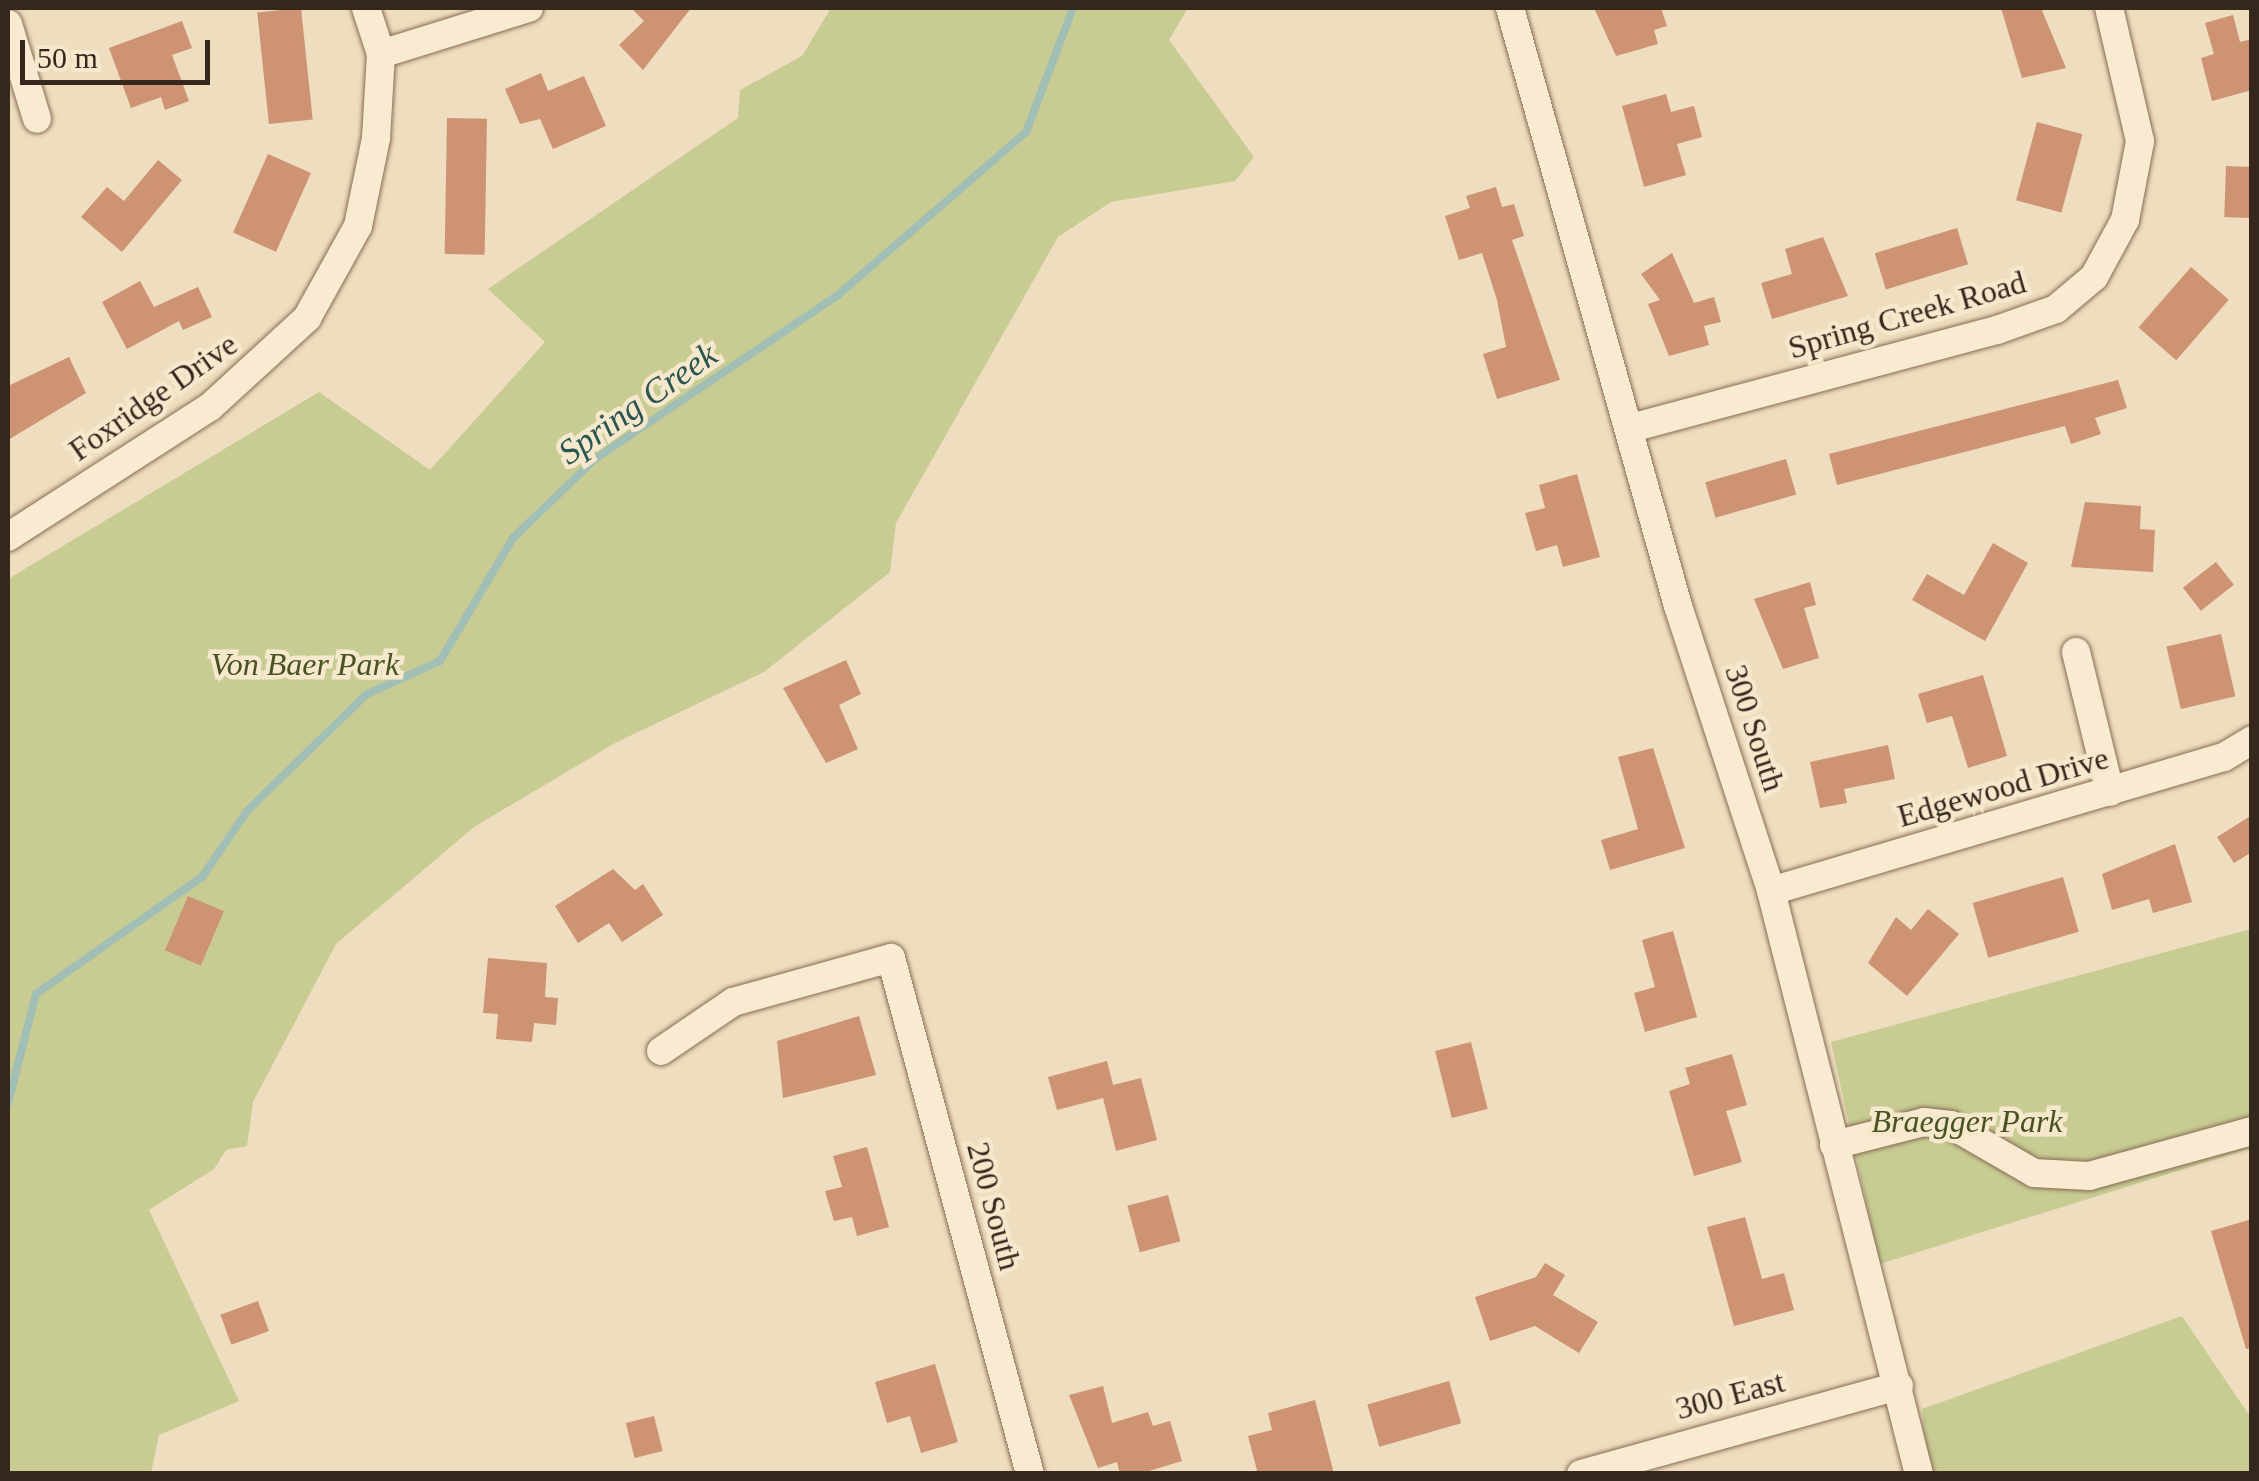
<!DOCTYPE html>
<html>
<head>
<meta charset="utf-8">
<style>
  body { margin:0 }
  #map { position:relative; width:2259px; height:1481px; overflow:hidden; background:#eeddbe; font-family:Georgia,serif }
  div>[style] { position:absolute }
  [style*='--x'] { left:calc(var(--x)*1px); top:calc(var(--y)*1px); width:calc(var(--w)*1px); rotate:calc(var(--a)*1deg) }
  .green>* { inset:0; background:#c8cc92 }
  .stream>* { height:8px; margin:-4px; padding:0 4px; transform-origin:4px; border-radius:4px; background:#a1bfb5 }
  .building>* { inset:0; background:#cd9373; transform-origin:0 0 }
  .roads { filter:drop-shadow(0 0 2px #866d57) drop-shadow(0 0 2px #866d57) }
  .minor>* { height:28px; margin:-14px; padding:0 14px; transform-origin:14px; border-radius:14px; background:#f9ebd1 }
  span { translate:-50% -50%; white-space:nowrap; text-align:center; line-height:1.15; -webkit-text-stroke:9px #f5e8cd; paint-order:stroke }
  .street-label { font-size:32px; color:#35271c }
  .park-label { font-size:32px; color:#485222; font-style:italic }
  .water-label { font-size:35px; color:#2a5550; font-style:italic }
  .frame { position:absolute; inset:0; border:10px solid #35271c; pointer-events:none }
  .scale { position:absolute; left:20px; top:40px; width:190px; height:45px; box-sizing:border-box; border:5px solid #35271c; border-top:0; padding-left:12px; font-size:30px; line-height:35px; white-space:nowrap; color:#35271c; -webkit-text-stroke:8px #f5e8cd; paint-order:stroke }
</style>
</head>
<body>
<div id="map">
  <div class="green">
    <i style="clip-path:polygon(831px 8px,1188px 8px,1169px 40px,1254px 157px,1235px 181px,1111px 202px,1058px 237px,896px 523px,890px 572px,764px 672px,617px 742px,474px 827px,336px 944px,253px 1102px,247px 1146px,226px 1150px,214px 1169px,149px 1210px,239px 1401px,159px 1435px,151px 1473px,8px 1474px,8px 579px,319px 392px,430px 470px,545px 342px,488px 289px,738px 118px,740px 90px,802px 56px)"></i>
    <i style="clip-path:polygon(2251px 929px,2251px 1148px,1880px 1264px,1831px 1042px)"></i>
    <i style="clip-path:polygon(2182px 1316px,2251px 1418px,2251px 1473px,1926px 1473px,1922px 1409px)"></i>
  </div>
  <div class="stream">
    <i style="--x:8;--y:1103;--w:113;--a:-75.6"></i>
    <i style="--x:36;--y:994;--w:203;--a:-35.2"></i>
    <i style="--x:202;--y:877;--w:80;--a:-55.7"></i>
    <i style="--x:247;--y:811;--w:168;--a:-44.3"></i>
    <i style="--x:367;--y:694;--w:80;--a:-24.3"></i>
    <i style="--x:440;--y:661;--w:143;--a:-59.3"></i>
    <i style="--x:513;--y:538;--w:114;--a:-43.9"></i>
    <i style="--x:595;--y:459;--w:293;--a:-34"></i>
    <i style="--x:838;--y:295;--w:249;--a:-40.9"></i>
    <i style="--x:1026;--y:132;--w:133;--a:-69.2"></i>
  </div>
  <div class="building">
    <i style="left:301px;top:8px;width:112px;height:44px;rotate:84deg"></i>
    <i style="clip-path:polygon(631px 8px,691px 8px,643px 70px,619px 45px,644px 21px)"></i>
    <i style="clip-path:polygon(1594px 8px,1661px 8px,1667px 26px,1654px 30px,1658px 44px,1616px 56px)"></i>
    <i style="clip-path:polygon(2001px 8px,2041px 8px,2066px 68px,2022px 78px)"></i>
    <i style="clip-path:polygon(2233px 15px,2240px 42px,2252px 39px,2252px 90px,2212px 101px,2201px 58px,2214px 54px,2205px 23px)"></i>
    <i style="clip-path:polygon(182px 21px,192px 48px,172px 55px,189px 101px,165px 110px,161px 97px,131px 108px,109px 48px)"></i>
    <i style="clip-path:polygon(541px 73px,548px 91px,584px 76px,606px 126px,553px 149px,540px 119px,520px 124px,505px 89px)"></i>
    <i style="clip-path:polygon(1666px 94px,1671px 112px,1694px 106px,1702px 137px,1677px 144px,1686px 175px,1644px 187px,1622px 106px)"></i>
    <i style="left:447px;top:118px;width:40px;height:136px;rotate:1deg"></i>
    <i style="left:2037px;top:122px;width:47px;height:81px;rotate:15deg"></i>
    <i style="left:268px;top:154px;width:47px;height:86px;rotate:24deg"></i>
    <i style="clip-path:polygon(158px 160px,182px 180px,122px 252px,81px 217px,107px 187px,124px 201px)"></i>
    <i style="left:2226px;top:166px;width:26px;height:51px;rotate:2deg"></i>
    <i style="clip-path:polygon(1496px 187px,1502px 207px,1514px 204px,1524px 236px,1512px 240px,1560px 380px,1497px 399px,1483px 354px,1506px 347px,1497px 300px,1482px 253px,1459px 260px,1445px 216px,1470px 208px,1466px 196px)"></i>
    <i style="left:1957px;top:228px;width:38px;height:86px;rotate:73deg"></i>
    <i style="clip-path:polygon(1823px 237px,1848px 296px,1772px 319px,1761px 283px,1792px 274px,1785px 249px)"></i>
    <i style="clip-path:polygon(1672px 253px,1694px 303px,1714px 297px,1721px 322px,1704px 326px,1709px 345px,1669px 356px,1648px 304px,1660px 300px,1641px 274px)"></i>
    <i style="left:2191px;top:267px;width:50px;height:80px;rotate:41deg"></i>
    <i style="clip-path:polygon(140px 281px,154px 307px,198px 287px,212px 317px,183px 330px,179px 321px,127px 349px,102px 302px)"></i>
    <i style="clip-path:polygon(69px 357px,86px 393px,8px 440px,8px 386px)"></i>
    <i style="clip-path:polygon(2118px 380px,2127px 408px,2095px 418px,2101px 434px,2071px 444px,2065px 426px,1837px 485px,1829px 454px)"></i>
    <i style="left:1786px;top:459px;width:37px;height:84px;rotate:74deg"></i>
    <i style="clip-path:polygon(1577px 474px,1600px 557px,1563px 567px,1557px 545px,1536px 551px,1525px 513px,1545px 508px,1539px 485px)"></i>
    <i style="clip-path:polygon(2085px 502px,2141px 506px,2140px 529px,2155px 530px,2153px 572px,2071px 567px)"></i>
    <i style="clip-path:polygon(1993px 543px,2028px 563px,1985px 641px,1912px 600px,1927px 574px,1964px 595px)"></i>
    <i style="left:2216px;top:562px;width:29px;height:42px;rotate:52deg"></i>
    <i style="clip-path:polygon(1810px 582px,1816px 605px,1804px 608px,1819px 658px,1783px 669px,1754px 599px)"></i>
    <i style="left:2221px;top:634px;width:64px;height:56px;rotate:77deg"></i>
    <i style="clip-path:polygon(846px 660px,861px 694px,839px 705px,858px 749px,826px 763px,783px 688px)"></i>
    <i style="clip-path:polygon(1983px 675px,2007px 756px,1968px 768px,1952px 716px,1927px 723px,1918px 694px)"></i>
    <i style="clip-path:polygon(1888px 745px,1895px 779px,1844px 789px,1847px 803px,1820px 808px,1810px 762px)"></i>
    <i style="clip-path:polygon(1653px 748px,1685px 848px,1610px 870px,1601px 840px,1638px 829px,1618px 757px)"></i>
    <i style="clip-path:polygon(2252px 815px,2252px 852px,2234px 863px,2217px 837px)"></i>
    <i style="clip-path:polygon(2175px 844px,2192px 902px,2153px 913px,2149px 899px,2112px 910px,2102px 874px)"></i>
    <i style="clip-path:polygon(613px 869px,635px 890px,643px 884px,663px 915px,622px 942px,609px 923px,578px 943px,555px 906px)"></i>
    <i style="left:2063px;top:877px;width:57px;height:94px;rotate:74deg"></i>
    <i style="left:188px;top:896px;width:39px;height:59px;rotate:23deg"></i>
    <i style="clip-path:polygon(1928px 909px,1959px 934px,1907px 996px,1868px 963px,1896px 917px,1911px 930px)"></i>
    <i style="clip-path:polygon(1673px 931px,1697px 1017px,1645px 1032px,1634px 993px,1655px 987px,1642px 940px)"></i>
    <i style="clip-path:polygon(488px 958px,547px 963px,545px 997px,558px 998px,556px 1025px,534px 1023px,532px 1042px,496px 1039px,498px 1014px,483px 1013px)"></i>
    <i style="clip-path:polygon(859px 1016px,876px 1075px,783px 1098px,777px 1041px)"></i>
    <i style="left:1471px;top:1042px;width:69px;height:37px;rotate:76deg"></i>
    <i style="clip-path:polygon(1732px 1054px,1747px 1105px,1726px 1111px,1742px 1162px,1694px 1176px,1669px 1091px,1690px 1084px,1685px 1068px)"></i>
    <i style="clip-path:polygon(1107px 1061px,1113px 1085px,1141px 1078px,1157px 1140px,1116px 1151px,1103px 1098px,1057px 1110px,1048px 1077px)"></i>
    <i style="clip-path:polygon(867px 1147px,889px 1227px,857px 1236px,852px 1217px,834px 1221px,825px 1191px,842px 1187px,833px 1156px)"></i>
    <i style="left:1168px;top:1195px;width:48px;height:42px;rotate:75deg"></i>
    <i style="clip-path:polygon(1745px 1217px,1762px 1279px,1784px 1273px,1794px 1310px,1734px 1326px,1707px 1227px)"></i>
    <i style="clip-path:polygon(2252px 1219px,2252px 1348px,2246px 1349px,2211px 1231px)"></i>
    <i style="clip-path:polygon(1545px 1263px,1565px 1275px,1553px 1295px,1598px 1322px,1579px 1353px,1535px 1326px,1490px 1341px,1475px 1297px,1536px 1277px)"></i>
    <i style="left:258px;top:1301px;width:32px;height:40px;rotate:70deg"></i>
    <i style="clip-path:polygon(935px 1364px,958px 1442px,921px 1453px,910px 1416px,887px 1423px,875px 1382px)"></i>
    <i style="left:1449px;top:1381px;width:44px;height:85px;rotate:74deg"></i>
    <i style="clip-path:polygon(1103px 1386px,1112px 1423px,1148px 1412px,1153px 1426px,1170px 1421px,1182px 1461px,1139px 1474px,1120px 1474px,1117px 1462px,1098px 1468px,1069px 1395px)"></i>
    <i style="clip-path:polygon(1315px 1400px,1334px 1474px,1258px 1474px,1248px 1436px,1272px 1430px,1268px 1413px)"></i>
    <i style="left:654px;top:1416px;width:36px;height:29px;rotate:76deg"></i>
  </div>
  <div class="roads">
    <div class="minor">
      <i style="--x:1510;--y:8;--w:621;--a:74.31"></i>
      <i style="--x:1678;--y:606;--w:300;--a:71.9"></i>
      <i style="--x:1771;--y:891;--w:601;--a:75.76"></i>
      <i style="--x:8;--y:24;--w:99;--a:73"></i>
      <i style="--x:381;--y:54;--w:155;--a:-17.3"></i>
      <i style="--x:1631;--y:428;--w:379;--a:-15"></i>
      <i style="--x:1997;--y:330;--w:63;--a:-19.6"></i>
      <i style="--x:2056;--y:309;--w:50;--a:-40.1"></i>
      <i style="--x:2094;--y:277;--w:65;--a:-61.5"></i>
      <i style="--x:2125;--y:220;--w:80;--a:-79.2"></i>
      <i style="--x:2140;--y:141;--w:137;--a:-103.1"></i>
      <i style="--x:8;--y:537;--w:240;--a:-32.8"></i>
      <i style="--x:210;--y:407;--w:132;--a:-42.5"></i>
      <i style="--x:307;--y:318;--w:105;--a:-61"></i>
      <i style="--x:358;--y:226;--w:90;--a:-78.4"></i>
      <i style="--x:376;--y:138;--w:84;--a:-86.6"></i>
      <i style="--x:381;--y:54;--w:48;--a:-108.1"></i>
      <i style="--x:2076;--y:652;--w:144;--a:76.3"></i>
      <i style="--x:1771;--y:891;--w:472;--a:-16.5"></i>
      <i style="--x:2224;--y:757;--w:33;--a:-31"></i>
      <i style="--x:661;--y:1051;--w:87;--a:-34.2"></i>
      <i style="--x:733;--y:1002;--w:164;--a:-15.6"></i>
      <i style="--x:891;--y:958;--w:534;--a:74.92"></i>
      <i style="--x:1834;--y:1145;--w:93;--a:-14.3"></i>
      <i style="--x:1924;--y:1122;--w:27;--a:6"></i>
      <i style="--x:1951;--y:1125;--w:96;--a:30"></i>
      <i style="--x:2034;--y:1173;--w:55;--a:3.1"></i>
      <i style="--x:2089;--y:1176;--w:169;--a:-15.4"></i>
      <i style="--x:1581;--y:1474;--w:330;--a:-15.5"></i>
    </div>
  </div>
  <div class="street-label">
    <span style="left:1907px;top:315px;rotate:-16deg">Spring Creek Road</span>
    <span style="left:153px;top:397px;rotate:-35deg">Foxridge Drive</span>
    <span style="left:1755px;top:728px;rotate:72deg">300 South</span>
    <span style="left:2003px;top:787px;rotate:-16deg">Edgewood Drive</span>
    <span style="left:994px;top:1206px;rotate:75deg">200 South</span>
    <span style="left:1730px;top:1395px;rotate:-15deg">300 East</span>
  </div>
  <div class="park-label">
    <span style="left:305px;top:664px">Von Baer Park</span>
    <span style="left:1967px;top:1121px">Braegger Park</span>
  </div>
  <div class="water-label">
    <span style="left:638px;top:404px;rotate:-35deg">Spring Creek</span>
  </div>
  <div class="frame"></div>
  <div class="scale">50 m</div>
</div>
</body>
</html>
